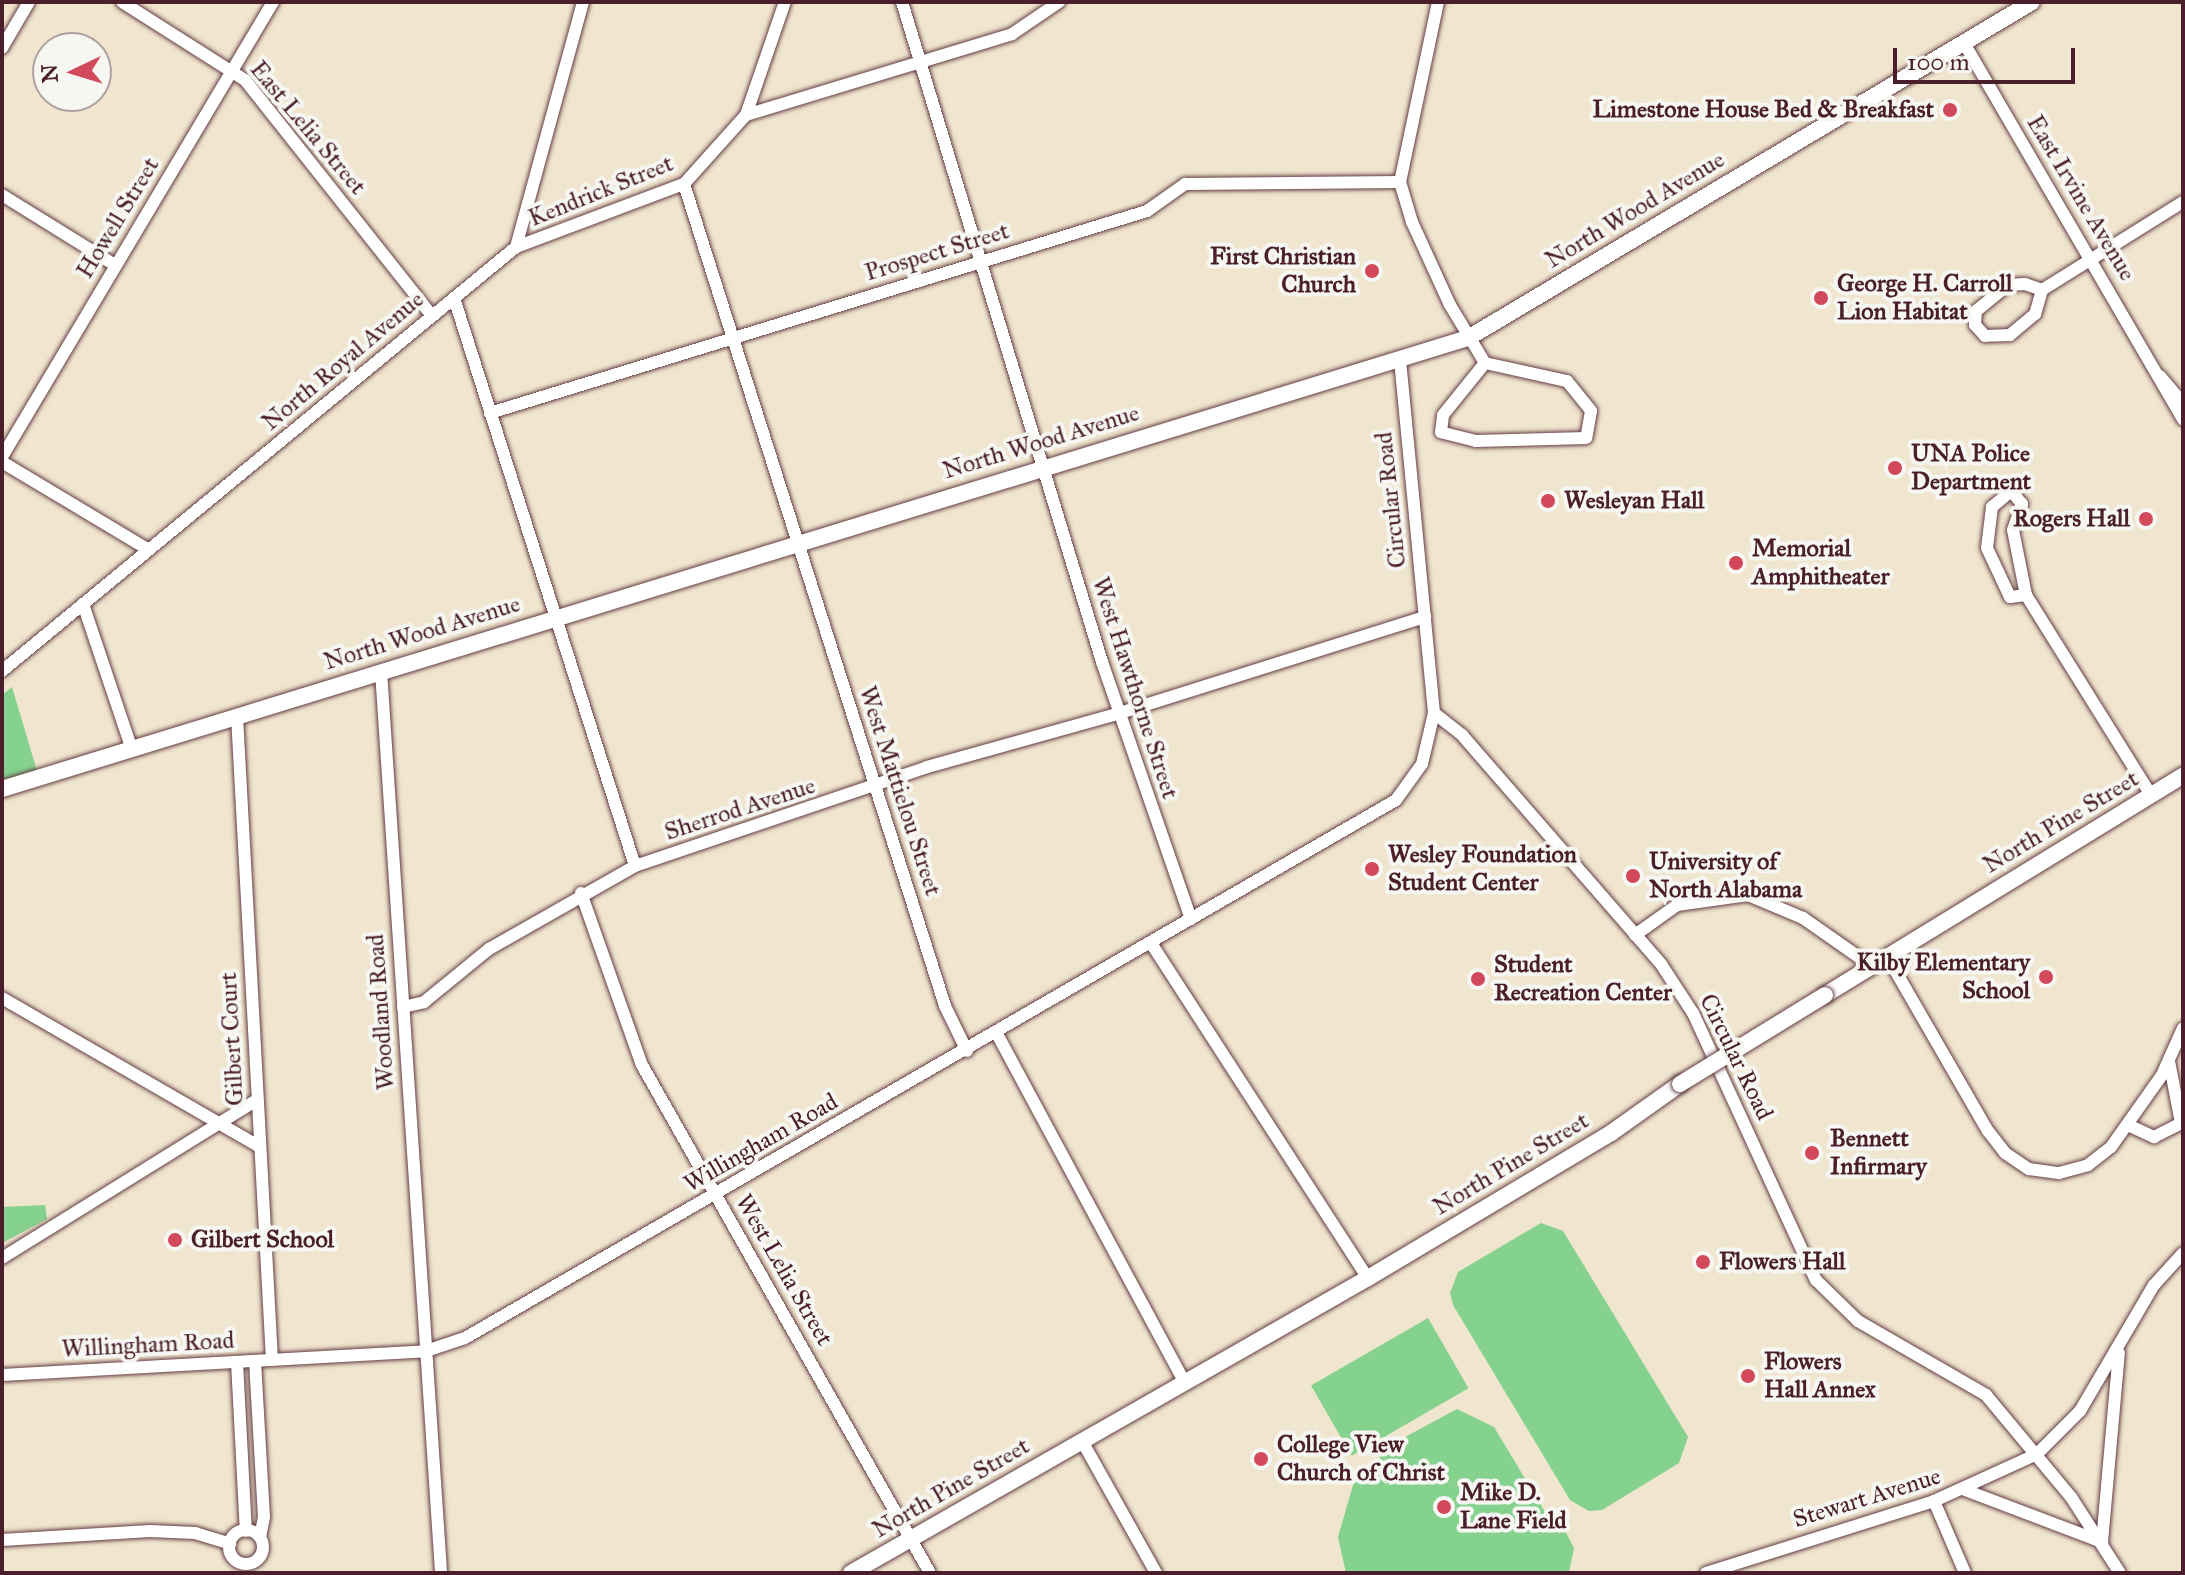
<!DOCTYPE html>
<html>
<head>
<meta charset="utf-8">
<style>
  body { margin:0 }
  #map { position:relative; width:2185px; height:1575px; overflow:hidden; background:#f0e5ce; font-family:"IM FELL Great Primer",serif }
  div>[style] { position:absolute }
  [style*='--x'] { left:calc(var(--x)*1px); top:calc(var(--y)*1px); width:calc(var(--w)*1px); rotate:calc(var(--a)*1deg) }
  .green>* { inset:0; background:#85d18e; transform-origin:0 0 }
  .roads { filter:drop-shadow(0 0 2px #633d43) drop-shadow(0 0 2px #633d43) }
  .minor>* { height:12px; margin:-6px; padding:0 6px; transform-origin:6px; border-radius:6px; background:#fff }
  .minor>.ring { margin:-6px; padding:0; box-sizing:content-box; background:none; border:12px solid #fff; border-radius:50% }
  .major>* { height:16px; margin:-8px; padding:0 8px; transform-origin:8px; border-radius:8px; background:#fff }
  .bridges { filter:drop-shadow(0 0 2px #633d43) drop-shadow(0 0 2px #633d43) }
  .major-bridge>* { height:16px; margin:-8px; padding:0 8px; transform-origin:8px; border-radius:8px; background:#fff }
  .dots>* { width:22px; height:22px; translate:-50% -50%; box-sizing:border-box; border:4px solid #f6f6f2; border-radius:50% }
  span { translate:-50% -50%; white-space:nowrap; text-align:center; line-height:1.15; -webkit-text-stroke:8px #f6f6f2; paint-order:stroke }
  .poi-label { font-size:24px; color:#4a1f2b; font-weight:700 }
  .right { translate:-100% -50%; text-align:right }
  .left { translate:0 -50%; text-align:left }
  .street-label { font-size:24px; color:#4a1f2b }
  .frame { position:absolute; inset:0; border:4px solid #4a1f2b; pointer-events:none }
  .north { position:absolute; left:32px; top:32px; width:80px; height:80px; box-sizing:border-box; background:#f6f6f2; border:2px solid #b1a0a2; border-radius:50%; rotate:266deg; font-size:22px; font-weight:700; line-height:32px; text-align:center; color:#4a1f2b }
  .north::after { content:''; display:block; margin:auto; width:28px; height:36px; background:#d1495b; clip-path:polygon(50% 0,100% 100%,50% 72%,0 100%) }
  .scale { position:absolute; left:1893px; top:48px; width:182px; height:36px; box-sizing:border-box; border:4px solid #4a1f2b; border-top:0; padding-left:10px; font-size:24px; line-height:28px; white-space:nowrap; color:#4a1f2b; -webkit-text-stroke:6px #f6f6f2; paint-order:stroke }
</style>
</head>
<body>
<div id="map">
  <div class="green">
    <i style="clip-path:polygon(12px 687px,37px 771px,4px 781px,2px 695px)"></i>
    <i style="clip-path:polygon(45px 1205px,47px 1219px,2px 1243px,2px 1207px)"></i>
    <i style="clip-path:polygon(1541px 1223px,1563px 1231px,1688px 1437px,1679px 1463px,1602px 1510px,1589px 1511px,1570px 1500px,1453px 1305px,1450px 1293px,1458px 1272px)"></i>
    <i style="left:1428px;top:1318px;width:81px;height:135px;rotate:60deg"></i>
    <i style="clip-path:polygon(1457px 1409px,1494px 1427px,1557px 1532px,1564px 1529px,1574px 1548px,1569px 1573px,1346px 1573px,1338px 1537px,1353px 1485px,1394px 1443px)"></i>
  </div>
  <div class="roads">
    <div class="minor">
      <i style="--x:122;--y:2;--w:146;--a:32.4"></i>
      <i style="--x:245;--y:80;--w:301;--a:51.6"></i>
      <i style="--x:902;--y:2;--w:690;--a:73.14"></i>
      <i style="--x:1102;--y:662;--w:272;--a:70.9"></i>
      <i style="--x:1438;--y:2;--w:184;--a:101.9"></i>
      <i style="--x:1400;--y:182;--w:42;--a:73.3"></i>
      <i style="--x:1412;--y:222;--w:91;--a:65.4"></i>
      <i style="--x:1450;--y:305;--w:68;--a:58.9"></i>
      <i style="--x:1964;--y:43;--w:436;--a:59.8"></i>
      <i style="--x:2;--y:48;--w:53;--a:-59.6"></i>
      <i style="--x:746;--y:115;--w:278;--a:-16.9"></i>
      <i style="--x:1012;--y:34;--w:57;--a:-34.2"></i>
      <i style="--x:684;--y:184;--w:862;--a:72.38"></i>
      <i style="--x:945;--y:1006;--w:50;--a:63.9"></i>
      <i style="--x:2;--y:195;--w:133;--a:31.8"></i>
      <i style="--x:516;--y:247;--w:179;--a:-20.6"></i>
      <i style="--x:684;--y:184;--w:93;--a:-48.1"></i>
      <i style="--x:746;--y:115;--w:120;--a:-71"></i>
      <i style="--x:2025;--y:284;--w:18;--a:19"></i>
      <i style="--x:2042;--y:290;--w:25;--a:106"></i>
      <i style="--x:2035;--y:314;--w:33;--a:140"></i>
      <i style="--x:2010;--y:335;--w:25;--a:178"></i>
      <i style="--x:1985;--y:336;--w:15;--a:-132"></i>
      <i style="--x:1975;--y:325;--w:14;--a:-86"></i>
      <i style="--x:1976;--y:311;--w:41;--a:-39.1"></i>
      <i style="--x:2008;--y:285;--w:17;--a:-3"></i>
      <i style="--x:2042;--y:290;--w:166;--a:-32"></i>
      <i style="--x:454;--y:298;--w:596;--a:72.32"></i>
      <i style="--x:1485;--y:363;--w:84;--a:12.4"></i>
      <i style="--x:1567;--y:381;--w:38;--a:51"></i>
      <i style="--x:1591;--y:411;--w:27;--a:100"></i>
      <i style="--x:1586;--y:438;--w:110;--a:178.4"></i>
      <i style="--x:1476;--y:441;--w:36;--a:-166"></i>
      <i style="--x:1441;--y:432;--w:17;--a:-83"></i>
      <i style="--x:1443;--y:415;--w:67;--a:-51.1"></i>
      <i style="--x:2160;--y:376;--w:35;--a:50"></i>
      <i style="--x:490;--y:413;--w:687;--a:-17.09"></i>
      <i style="--x:1147;--y:211;--w:47;--a:-35.4"></i>
      <i style="--x:1185;--y:184;--w:215;--a:-0.5"></i>
      <i style="--x:2;--y:457;--w:530;--a:-59.22"></i>
      <i style="--x:2;--y:462;--w:171;--a:30.9"></i>
      <i style="--x:2026;--y:595;--w:66;--a:-101.3"></i>
      <i style="--x:2013;--y:530;--w:28;--a:-71"></i>
      <i style="--x:2022;--y:504;--w:17;--a:-130"></i>
      <i style="--x:2011;--y:491;--w:25;--a:140"></i>
      <i style="--x:1992;--y:507;--w:41;--a:97"></i>
      <i style="--x:1987;--y:548;--w:54;--a:64.9"></i>
      <i style="--x:2010;--y:597;--w:16;--a:-7"></i>
      <i style="--x:2026;--y:595;--w:236;--a:58"></i>
      <i style="--x:83;--y:604;--w:151;--a:71.4"></i>
      <i style="--x:2;--y:671;--w:666;--a:-39.52"></i>
      <i style="--x:516;--y:247;--w:254;--a:-74.7"></i>
      <i style="--x:381;--y:671;--w:904;--a:86.19"></i>
      <i style="--x:1434;--y:713;--w:36;--a:38"></i>
      <i style="--x:1462;--y:735;--w:303;--a:49"></i>
      <i style="--x:1661;--y:964;--w:59;--a:56.9"></i>
      <i style="--x:1693;--y:1013;--w:294;--a:65.3"></i>
      <i style="--x:1816;--y:1280;--w:59;--a:44.3"></i>
      <i style="--x:1858;--y:1321;--w:148;--a:30"></i>
      <i style="--x:1986;--y:1395;--w:133;--a:50.2"></i>
      <i style="--x:2071;--y:1497;--w:90;--a:57.2"></i>
      <i style="--x:237;--y:716;--w:645;--a:86.89"></i>
      <i style="--x:581;--y:893;--w:182;--a:70.5"></i>
      <i style="--x:642;--y:1065;--w:584;--a:60.45"></i>
      <i style="--x:1635;--y:935;--w:52;--a:-35.5"></i>
      <i style="--x:1677;--y:905;--w:72;--a:-8"></i>
      <i style="--x:1748;--y:895;--w:60;--a:22.7"></i>
      <i style="--x:1803;--y:918;--w:85;--a:35"></i>
      <i style="--x:1151;--y:943;--w:399;--a:57.1"></i>
      <i style="--x:1888;--y:958;--w:200;--a:60"></i>
      <i style="--x:1988;--y:1131;--w:28;--a:52"></i>
      <i style="--x:2005;--y:1153;--w:29;--a:34"></i>
      <i style="--x:2029;--y:1169;--w:30;--a:8"></i>
      <i style="--x:2059;--y:1173;--w:30;--a:-15"></i>
      <i style="--x:2088;--y:1165;--w:29;--a:-38"></i>
      <i style="--x:2111;--y:1147;--w:88;--a:-54.7"></i>
      <i style="--x:2162;--y:1075;--w:51;--a:-65.9"></i>
      <i style="--x:2;--y:998;--w:298;--a:30"></i>
      <i style="--x:403;--y:1007;--w:22;--a:-13"></i>
      <i style="--x:424;--y:1002;--w:84;--a:-39.2"></i>
      <i style="--x:489;--y:949;--w:168;--a:-29.6"></i>
      <i style="--x:635;--y:866;--w:308;--a:-18.7"></i>
      <i style="--x:927;--y:767;--w:200;--a:-15.6"></i>
      <i style="--x:1120;--y:713;--w:320;--a:-17.5"></i>
      <i style="--x:997;--y:1034;--w:396;--a:61.7"></i>
      <i style="--x:2128;--y:1125;--w:29;--a:25"></i>
      <i style="--x:2154;--y:1137;--w:30;--a:-27"></i>
      <i style="--x:2181;--y:1123;--w:63;--a:-101"></i>
      <i style="--x:2;--y:1258;--w:300;--a:-31.8"></i>
      <i style="--x:255;--y:1361;--w:156;--a:86.7"></i>
      <i style="--x:264;--y:1517;--w:20;--a:101"></i>
      <i style="--x:237;--y:1362;--w:169;--a:87"></i>
      <i style="--x:2;--y:1375;--w:425;--a:-3.2"></i>
      <i style="--x:426;--y:1351;--w:41;--a:-18.4"></i>
      <i style="--x:465;--y:1338;--w:1075;--a:-30.02"></i>
      <i style="--x:1396;--y:800;--w:44;--a:-54.2"></i>
      <i style="--x:1422;--y:764;--w:52;--a:-76.8"></i>
      <i style="--x:1434;--y:713;--w:352;--a:-95.5"></i>
      <i style="--x:1082;--y:1441;--w:151;--a:60.7"></i>
      <i style="--x:1965;--y:1490;--w:147;--a:20.8"></i>
      <i style="--x:2102;--y:1542;--w:190;--a:-84.9"></i>
      <i style="--x:1934;--y:1501;--w:78;--a:66.7"></i>
      <i class="ring" style="left:229px;top:1530px;width:22px;height:22px"></i>
      <i style="--x:2;--y:1540;--w:148;--a:-3.5"></i>
      <i style="--x:150;--y:1531;--w:45;--a:2.5"></i>
      <i style="--x:195;--y:1533;--w:37;--a:17"></i>
      <i style="--x:1706;--y:1573;--w:239;--a:-17.5"></i>
      <i style="--x:1934;--y:1501;--w:113;--a:-24.5"></i>
      <i style="--x:2037;--y:1454;--w:61;--a:-45"></i>
      <i style="--x:2080;--y:1411;--w:146;--a:-59.6"></i>
      <i style="--x:2154;--y:1285;--w:43;--a:-47.8"></i>
    </div>
    <div class="major">
      <i style="--x:2;--y:789;--w:1534;--a:-17.1"></i>
      <i style="--x:1468;--y:338;--w:656;--a:-30.78"></i>
      <i style="--x:1825;--y:995;--w:420;--a:-31.5"></i>
      <i style="--x:851;--y:1573;--w:595;--a:-29.71"></i>
      <i style="--x:1368;--y:1278;--w:283;--a:-30.8"></i>
      <i style="--x:1611;--y:1133;--w:85;--a:-35.4"></i>
    </div>
  </div>
  <div class="bridges">
    <div class="major-bridge">
      <i style="--x:1680;--y:1084;--w:170;--a:-31.5"></i>
    </div>
  </div>
  <div class="dots">
    <i style="left:1950px;top:110px;background:#d1495b"></i>
    <i style="left:1372px;top:271px;background:#d1495b"></i>
    <i style="left:1821px;top:298px;background:#d1495b"></i>
    <i style="left:1895px;top:468px;background:#d1495b"></i>
    <i style="left:1548px;top:501px;background:#d1495b"></i>
    <i style="left:2146px;top:519px;background:#d1495b"></i>
    <i style="left:1736px;top:563px;background:#d1495b"></i>
    <i style="left:1372px;top:869px;background:#d1495b"></i>
    <i style="left:1633px;top:876px;background:#d1495b"></i>
    <i style="left:2046px;top:977px;background:#d1495b"></i>
    <i style="left:1478px;top:979px;background:#d1495b"></i>
    <i style="left:1812px;top:1153px;background:#d1495b"></i>
    <i style="left:175px;top:1240px;background:#d1495b"></i>
    <i style="left:1703px;top:1262px;background:#d1495b"></i>
    <i style="left:1748px;top:1376px;background:#d1495b"></i>
    <i style="left:1261px;top:1459px;background:#d1495b"></i>
    <i style="left:1444px;top:1507px;background:#d1495b"></i>
  </div>
  <div class="poi-label">
    <span class="right" style="left:1934px;top:110px">Limestone House Bed &amp; Breakfast</span>
    <span class="right" style="left:1356px;top:271px">First Christian<br>Church</span>
    <span class="left" style="left:1837px;top:298px">George H. Carroll<br>Lion Habitat</span>
    <span class="left" style="left:1911px;top:468px">UNA Police<br>Department</span>
    <span class="left" style="left:1564px;top:501px">Wesleyan Hall</span>
    <span class="right" style="left:2130px;top:519px">Rogers Hall</span>
    <span class="left" style="left:1752px;top:563px">Memorial<br>Amphitheater</span>
    <span class="left" style="left:1388px;top:869px">Wesley Foundation<br>Student Center</span>
    <span class="left" style="left:1649px;top:876px">University of<br>North Alabama</span>
    <span class="right" style="left:2030px;top:977px">Kilby Elementary<br>School</span>
    <span class="left" style="left:1494px;top:979px">Student<br>Recreation Center</span>
    <span class="left" style="left:1830px;top:1153px">Bennett<br>Infirmary</span>
    <span class="left" style="left:191px;top:1240px">Gilbert School</span>
    <span class="left" style="left:1719px;top:1262px">Flowers Hall</span>
    <span class="left" style="left:1764px;top:1376px">Flowers<br>Hall Annex</span>
    <span class="left" style="left:1277px;top:1459px">College View<br>Church of Christ</span>
    <span class="left" style="left:1460px;top:1507px">Mike D.<br>Lane Field</span>
  </div>
  <div class="street-label">
    <span style="left:308px;top:128px;rotate:50deg">East Lelia Street</span>
    <span style="left:601px;top:191px;rotate:-22deg">Kendrick Street</span>
    <span style="left:2081px;top:198px;rotate:59deg">East Irvine Avenue</span>
    <span style="left:1635px;top:210px;rotate:-31deg">North Wood Avenue</span>
    <span style="left:118px;top:218px;rotate:-59deg">Howell Street</span>
    <span style="left:937px;top:252px;rotate:-17deg">Prospect Street</span>
    <span style="left:343px;top:361px;rotate:-40deg">North Royal Avenue</span>
    <span style="left:1041px;top:442px;rotate:-17deg">North Wood Avenue</span>
    <span style="left:1391px;top:500px;rotate:-96deg">Circular Road</span>
    <span style="left:422px;top:633px;rotate:-17deg">North Wood Avenue</span>
    <span style="left:1135px;top:688px;rotate:72deg">West Hawthorne Street</span>
    <span style="left:900px;top:791px;rotate:72deg">West Mattielou Street</span>
    <span style="left:740px;top:809px;rotate:-18deg">Sherrod Avenue</span>
    <span style="left:2061px;top:822px;rotate:-31deg">North Pine Street</span>
    <span style="left:381px;top:1012px;rotate:-94deg">Woodland Road</span>
    <span style="left:232px;top:1039px;rotate:-93deg">Gilbert Court</span>
    <span style="left:1736px;top:1057px;rotate:64deg">Circular Road</span>
    <span style="left:761px;top:1143px;rotate:-30deg">Willingham Road</span>
    <span style="left:1511px;top:1164px;rotate:-31deg">North Pine Street</span>
    <span style="left:784px;top:1270px;rotate:60deg">West Lelia Street</span>
    <span style="left:148px;top:1345px;rotate:-3deg">Willingham Road</span>
    <span style="left:951px;top:1488px;rotate:-30deg">North Pine Street</span>
    <span style="left:1867px;top:1498px;rotate:-17deg">Stewart Avenue</span>
  </div>
  <div class="frame"></div>
  <div class="north">N</div>
  <div class="scale">100 m</div>
</div>
</body>
</html>
